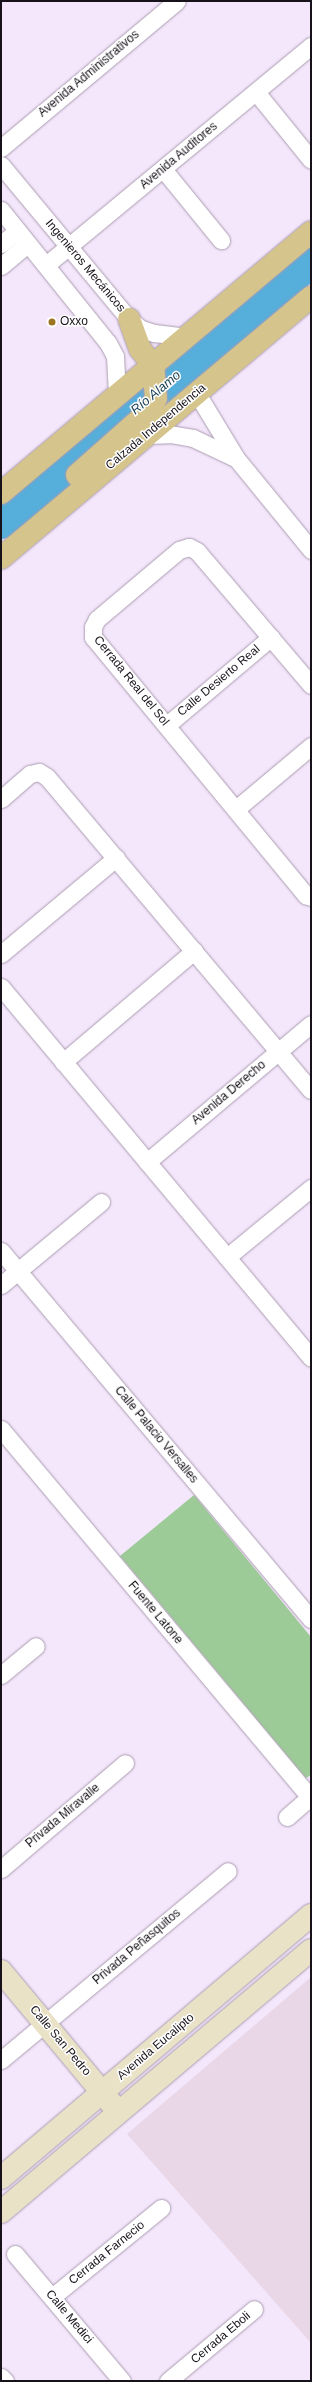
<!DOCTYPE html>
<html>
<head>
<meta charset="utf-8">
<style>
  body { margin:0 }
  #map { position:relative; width:312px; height:2382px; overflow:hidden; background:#f4e6fb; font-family:Helvetica,sans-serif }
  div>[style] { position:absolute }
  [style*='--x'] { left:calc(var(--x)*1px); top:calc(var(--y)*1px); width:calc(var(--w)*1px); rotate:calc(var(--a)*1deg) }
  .industrial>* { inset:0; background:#e9d7e8 }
  .green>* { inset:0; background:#9dcb98 }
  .river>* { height:31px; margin:-15.5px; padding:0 15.5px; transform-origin:15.5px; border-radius:15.5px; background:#56aeda }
  .roads { filter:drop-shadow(0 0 1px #ab9db1) drop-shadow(0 0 1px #ab9db1) }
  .street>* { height:17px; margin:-8.5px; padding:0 8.5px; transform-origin:8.5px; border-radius:8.5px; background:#fff }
  .secondary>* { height:22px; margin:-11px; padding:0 11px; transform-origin:11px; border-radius:11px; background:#eae2c6 }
  .primary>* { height:22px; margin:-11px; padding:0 11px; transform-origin:11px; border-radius:11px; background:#d5c48c }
  .dots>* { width:11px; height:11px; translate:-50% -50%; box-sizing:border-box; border:2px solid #fff; border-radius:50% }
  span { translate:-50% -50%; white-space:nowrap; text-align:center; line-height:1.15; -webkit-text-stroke:3px #fff; paint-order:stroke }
  .street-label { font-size:12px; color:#171219 }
  .poi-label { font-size:12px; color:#171219 }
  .left { translate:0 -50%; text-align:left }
  .water-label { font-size:13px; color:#1b4254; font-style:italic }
  .frame { position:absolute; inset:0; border:2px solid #171219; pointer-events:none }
</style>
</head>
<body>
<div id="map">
  <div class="industrial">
    <i style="clip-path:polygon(311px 1977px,311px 2343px,127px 2134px)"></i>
  </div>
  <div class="green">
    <i style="clip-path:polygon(194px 1495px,311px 1637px,311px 1775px,306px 1778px,120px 1556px)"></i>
  </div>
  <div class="river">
    <i style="--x:1;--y:523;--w:405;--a:-40.1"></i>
  </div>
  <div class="roads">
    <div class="street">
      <i style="--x:256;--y:92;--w:87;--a:51"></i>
      <i style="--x:1;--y:148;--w:229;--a:-39.9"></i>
      <i style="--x:1;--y:165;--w:200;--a:50.3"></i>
      <i style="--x:129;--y:319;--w:16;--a:40"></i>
      <i style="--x:141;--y:329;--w:14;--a:17"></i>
      <i style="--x:154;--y:333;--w:33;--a:7"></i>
      <i style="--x:163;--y:169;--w:92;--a:50.8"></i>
      <i style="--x:1;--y:210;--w:171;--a:51.2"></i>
      <i style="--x:108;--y:343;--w:15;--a:62"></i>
      <i style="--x:115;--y:356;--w:39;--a:87"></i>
      <i style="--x:1;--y:244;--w:21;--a:-39"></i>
      <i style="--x:46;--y:265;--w:344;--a:-39.6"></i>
      <i style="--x:1;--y:266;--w:34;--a:-40"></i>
      <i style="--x:196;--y:392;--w:77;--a:58.8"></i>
      <i style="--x:236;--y:458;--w:119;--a:50.8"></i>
      <i style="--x:146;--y:435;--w:24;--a:-2"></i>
      <i style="--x:170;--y:434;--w:23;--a:10"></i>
      <i style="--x:193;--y:438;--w:44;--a:25.4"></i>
      <i style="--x:311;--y:685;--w:176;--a:-130.4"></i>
      <i style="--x:197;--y:551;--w:9;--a:-153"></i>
      <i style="--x:189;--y:547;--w:10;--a:163"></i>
      <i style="--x:179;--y:550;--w:107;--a:139.9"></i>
      <i style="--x:97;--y:619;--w:9;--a:117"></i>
      <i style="--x:93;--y:627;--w:10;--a:90"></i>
      <i style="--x:93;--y:637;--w:335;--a:50.5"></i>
      <i style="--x:306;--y:895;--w:5;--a:22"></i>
      <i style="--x:167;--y:725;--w:136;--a:-40.2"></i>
      <i style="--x:1;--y:799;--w:38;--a:-41"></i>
      <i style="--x:30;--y:774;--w:9;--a:-13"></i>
      <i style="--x:39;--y:772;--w:9;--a:32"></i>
      <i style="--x:47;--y:777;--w:409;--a:49.9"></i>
      <i style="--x:236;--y:809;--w:98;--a:-40"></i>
      <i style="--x:1;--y:954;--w:150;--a:-39.9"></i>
      <i style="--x:1;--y:987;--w:483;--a:50.1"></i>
      <i style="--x:63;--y:1062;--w:172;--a:-40.3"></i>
      <i style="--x:147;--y:1162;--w:214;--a:-40.1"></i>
      <i style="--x:1;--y:1251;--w:481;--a:49.9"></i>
      <i style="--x:227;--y:1257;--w:109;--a:-39.4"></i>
      <i style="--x:1;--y:1285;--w:130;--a:-39.7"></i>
      <i style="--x:1;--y:1429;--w:481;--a:50"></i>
      <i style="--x:1;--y:1675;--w:45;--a:-39.6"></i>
      <i style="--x:287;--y:1817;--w:32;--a:-41"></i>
      <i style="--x:1;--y:1869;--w:163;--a:-40.5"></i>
      <i style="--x:1;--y:2060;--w:295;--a:-39.8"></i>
      <i style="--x:15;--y:2254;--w:166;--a:49.9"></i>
      <i style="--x:52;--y:2297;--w:141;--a:-39.2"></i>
      <i style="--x:1;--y:2377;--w:6;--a:45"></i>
      <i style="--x:168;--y:2381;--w:112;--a:-39.9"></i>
    </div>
    <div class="secondary">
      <i style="--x:1;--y:1971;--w:173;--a:50.2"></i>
      <i style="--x:1;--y:2178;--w:407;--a:-40.3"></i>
      <i style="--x:1;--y:2212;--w:406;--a:-40.2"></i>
    </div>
    <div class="primary">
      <i style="--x:77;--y:475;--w:95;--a:-41.6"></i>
      <i style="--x:148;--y:412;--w:16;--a:-60"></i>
      <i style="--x:156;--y:398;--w:32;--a:-95"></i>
      <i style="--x:153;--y:366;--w:21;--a:-127"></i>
      <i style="--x:140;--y:349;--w:32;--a:-110"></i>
      <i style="--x:1;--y:493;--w:405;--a:-40.1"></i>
      <i style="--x:1;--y:558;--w:405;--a:-40.1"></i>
    </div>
  </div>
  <div class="dots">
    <i style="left:52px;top:322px;background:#9b7521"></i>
  </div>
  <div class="street-label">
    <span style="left:89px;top:74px;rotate:-40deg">Avenida Administrativos</span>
    <span style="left:179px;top:156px;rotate:-40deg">Avenida Auditores</span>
    <span style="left:85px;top:266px;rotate:50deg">Ingenieros Mecánicos</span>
    <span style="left:156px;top:427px;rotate:-40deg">Calzada Independencia</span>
    <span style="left:131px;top:681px;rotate:51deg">Cerrada Real del Sol</span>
    <span style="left:219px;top:681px;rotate:-40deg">Calle Desierto Real</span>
    <span style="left:229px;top:1093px;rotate:-40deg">Avenida Derecho</span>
    <span style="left:156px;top:1435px;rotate:50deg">Calle Palacio Versalles</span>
    <span style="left:155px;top:1613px;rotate:50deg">Fuente Latone</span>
    <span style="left:63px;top:1816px;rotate:-40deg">Privada Miravalle</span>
    <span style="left:137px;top:1947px;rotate:-40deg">Privada Peñasquitos</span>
    <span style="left:60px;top:2041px;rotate:50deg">Calle San Pedro</span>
    <span style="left:156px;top:2047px;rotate:-40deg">Avenida Eucalipto</span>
    <span style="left:107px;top:2253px;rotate:-39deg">Cerrada Farnecio</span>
    <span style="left:69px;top:2317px;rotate:50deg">Calle Medici</span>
    <span style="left:221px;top:2338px;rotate:-40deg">Cerrada Eboli</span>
  </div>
  <div class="poi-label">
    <span class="left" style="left:60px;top:322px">Oxxo</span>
  </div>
  <div class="water-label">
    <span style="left:156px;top:393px;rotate:-40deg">Río Alamo</span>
  </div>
  <div class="frame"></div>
</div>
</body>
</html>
